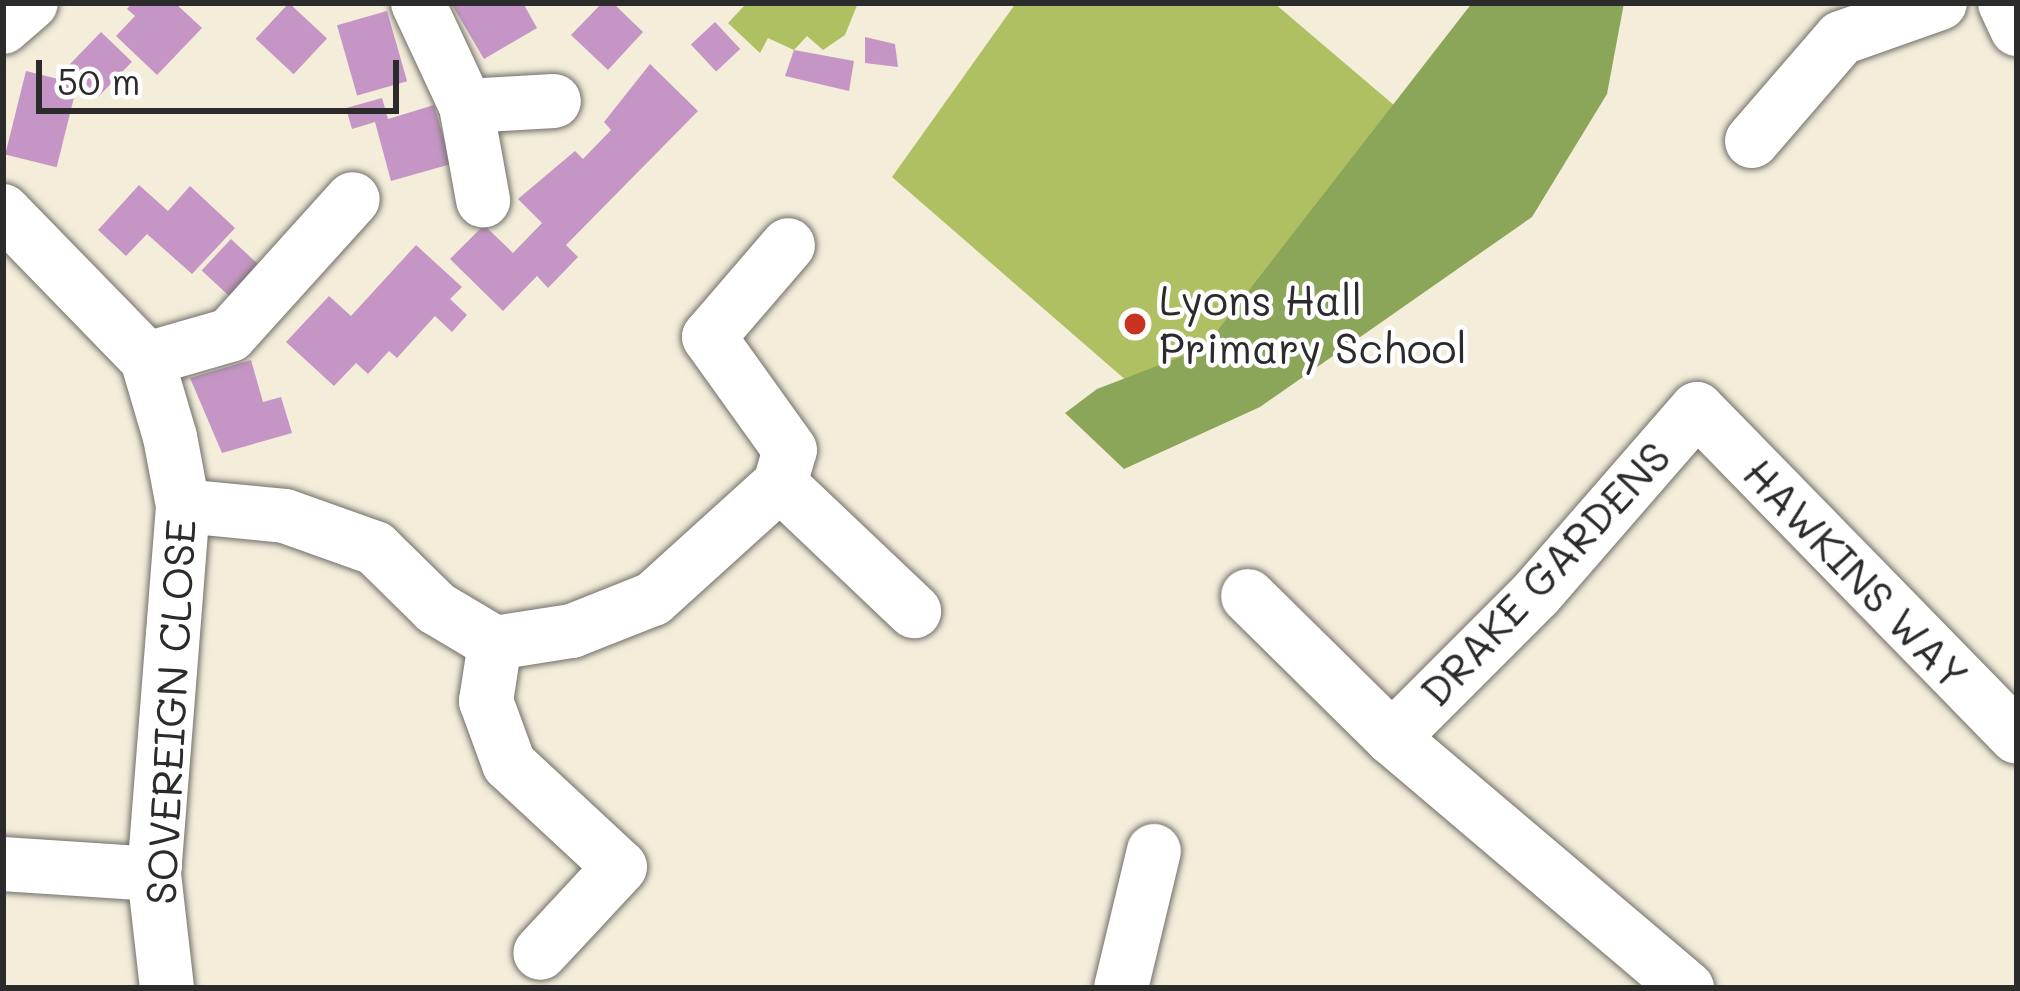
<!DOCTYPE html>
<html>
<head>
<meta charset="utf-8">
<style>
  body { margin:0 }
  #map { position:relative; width:2020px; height:991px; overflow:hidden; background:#f3edda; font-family:Mali,sans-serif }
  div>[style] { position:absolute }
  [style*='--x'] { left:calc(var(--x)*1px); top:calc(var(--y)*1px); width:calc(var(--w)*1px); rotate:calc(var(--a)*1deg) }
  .green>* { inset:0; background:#afc063 }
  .forest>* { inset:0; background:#8ba659 }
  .building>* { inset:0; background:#c596c5; transform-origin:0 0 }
  .roads { filter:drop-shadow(0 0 3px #716f68) drop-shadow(0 0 3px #716f68) }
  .minor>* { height:54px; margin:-27px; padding:0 27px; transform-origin:27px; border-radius:27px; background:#fff }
  .dots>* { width:33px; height:33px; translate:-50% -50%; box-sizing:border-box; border:6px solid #fff; border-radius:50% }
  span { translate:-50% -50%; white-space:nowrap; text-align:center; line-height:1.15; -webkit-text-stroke:9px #fff; paint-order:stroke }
  .poi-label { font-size:42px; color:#2b2b2b }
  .left { translate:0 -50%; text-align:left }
  .street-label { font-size:42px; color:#2b2b2b }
  .frame { position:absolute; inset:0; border:6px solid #2b2b2b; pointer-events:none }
  .scale { position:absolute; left:36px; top:60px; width:363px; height:54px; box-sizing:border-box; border:6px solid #2b2b2b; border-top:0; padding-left:15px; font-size:36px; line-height:42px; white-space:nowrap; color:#2b2b2b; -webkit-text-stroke:9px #fff; paint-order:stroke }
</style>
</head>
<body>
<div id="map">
  <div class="green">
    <i style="clip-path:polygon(747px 3px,858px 3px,845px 35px,823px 50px,807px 36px,794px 50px,768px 38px,760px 53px,728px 23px)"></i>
    <i style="clip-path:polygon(1016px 3px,1274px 3px,1395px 106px,1158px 408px,892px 177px)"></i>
  </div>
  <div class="forest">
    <i style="clip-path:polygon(1472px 3px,1624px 3px,1607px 94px,1532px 217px,1260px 407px,1124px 469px,1065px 413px,1097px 389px,1204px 348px)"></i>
  </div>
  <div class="building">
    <i style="clip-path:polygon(132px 3px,175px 3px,202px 28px,157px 75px,116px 36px,135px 16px,127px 9px)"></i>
    <i style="left:289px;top:3px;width:52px;height:49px;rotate:43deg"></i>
    <i style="clip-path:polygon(451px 3px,523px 3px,537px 28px,484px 59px)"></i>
    <i style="clip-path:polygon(602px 3px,613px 3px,643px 32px,608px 70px,571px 35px)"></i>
    <i style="left:387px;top:11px;width:73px;height:52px;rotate:74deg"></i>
    <i style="left:715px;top:22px;width:37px;height:33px;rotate:47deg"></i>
    <i style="left:101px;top:32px;width:43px;height:48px;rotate:44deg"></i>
    <i style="clip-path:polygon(865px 37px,895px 44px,898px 67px,865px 63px)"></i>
    <i style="clip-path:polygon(794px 50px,854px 61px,849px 91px,785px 76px)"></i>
    <i style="clip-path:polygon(650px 64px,698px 111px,566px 245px,578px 257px,548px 288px,537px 276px,503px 311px,450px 259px,484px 225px,513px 253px,542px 223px,518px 199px,575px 151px,583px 159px,611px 130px,604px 122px)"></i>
    <i style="left:26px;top:71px;width:53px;height:86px;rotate:14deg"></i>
    <i style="clip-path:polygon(382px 98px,388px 119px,434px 105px,451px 164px,391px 181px,375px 122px,352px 129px,346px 108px)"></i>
    <i style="clip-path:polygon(139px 185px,168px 211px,190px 186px,235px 228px,192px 274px,147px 234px,126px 256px,98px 230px)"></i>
    <i style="left:231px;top:239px;width:42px;height:43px;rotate:43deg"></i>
    <i style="clip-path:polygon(416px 245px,462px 287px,450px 299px,467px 315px,452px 332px,435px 316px,397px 358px,389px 351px,368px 374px,356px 363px,334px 386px,286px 342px,329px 296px,351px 316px)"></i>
    <i style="clip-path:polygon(251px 360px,263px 402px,281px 397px,292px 433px,222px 453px,190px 378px)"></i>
  </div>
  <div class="roads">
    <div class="minor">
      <i style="--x:418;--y:3;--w:114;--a:65"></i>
      <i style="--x:466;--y:106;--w:96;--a:79.7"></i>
      <i style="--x:2005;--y:3;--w:29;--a:65"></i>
      <i style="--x:3;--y:27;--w:37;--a:-41"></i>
      <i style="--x:466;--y:106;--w:88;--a:-3.3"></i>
      <i style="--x:1752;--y:141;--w:136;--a:-49.2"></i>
      <i style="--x:1841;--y:38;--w:105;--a:-19.5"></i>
      <i style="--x:3;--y:211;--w:206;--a:45.8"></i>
      <i style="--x:147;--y:359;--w:81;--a:73.6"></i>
      <i style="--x:170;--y:437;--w:70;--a:79.3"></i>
      <i style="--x:183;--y:506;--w:369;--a:94.5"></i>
      <i style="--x:154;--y:874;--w:115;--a:83.5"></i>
      <i style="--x:147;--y:359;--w:86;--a:-16.1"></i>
      <i style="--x:230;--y:335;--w:183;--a:-47.9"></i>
      <i style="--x:780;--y:484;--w:35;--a:-74"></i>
      <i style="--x:790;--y:450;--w:139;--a:-125.6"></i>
      <i style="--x:709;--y:337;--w:121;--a:-49.3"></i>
      <i style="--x:183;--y:506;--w:102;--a:5.6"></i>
      <i style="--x:285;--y:516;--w:96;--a:19.6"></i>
      <i style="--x:375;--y:548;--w:86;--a:44.5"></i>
      <i style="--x:436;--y:608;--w:69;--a:30.7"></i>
      <i style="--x:495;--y:643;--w:78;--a:-8.9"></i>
      <i style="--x:572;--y:631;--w:87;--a:-21.6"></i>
      <i style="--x:653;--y:599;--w:171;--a:-42.2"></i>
      <i style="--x:780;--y:484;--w:185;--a:43.5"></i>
      <i style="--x:1248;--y:596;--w:202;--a:44.6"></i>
      <i style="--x:1392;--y:738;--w:387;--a:40.3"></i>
      <i style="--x:495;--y:643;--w:59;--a:98.8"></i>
      <i style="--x:486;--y:701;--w:67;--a:69.9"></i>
      <i style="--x:509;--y:764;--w:151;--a:42.9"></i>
      <i style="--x:620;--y:867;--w:117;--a:132.9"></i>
      <i style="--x:1392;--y:738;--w:204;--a:-45"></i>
      <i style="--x:1536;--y:594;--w:245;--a:-49"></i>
      <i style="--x:1697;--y:409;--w:458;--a:45.7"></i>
      <i style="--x:3;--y:864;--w:151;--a:3.8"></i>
      <i style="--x:1121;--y:988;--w:141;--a:-76.5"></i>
    </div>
  </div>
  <div class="dots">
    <i style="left:1135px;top:324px;background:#c8321e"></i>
  </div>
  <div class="poi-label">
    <span class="left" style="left:1159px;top:324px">Lyons Hall<br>Primary School</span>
  </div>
  <div class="street-label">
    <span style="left:1545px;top:574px;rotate:-47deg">DRAKE GARDENS</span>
    <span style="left:1856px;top:574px;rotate:46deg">HAWKINS WAY</span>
    <span style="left:170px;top:712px;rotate:-87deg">SOVEREIGN CLOSE</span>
  </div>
  <div class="frame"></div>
  <div class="scale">50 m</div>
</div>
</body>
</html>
